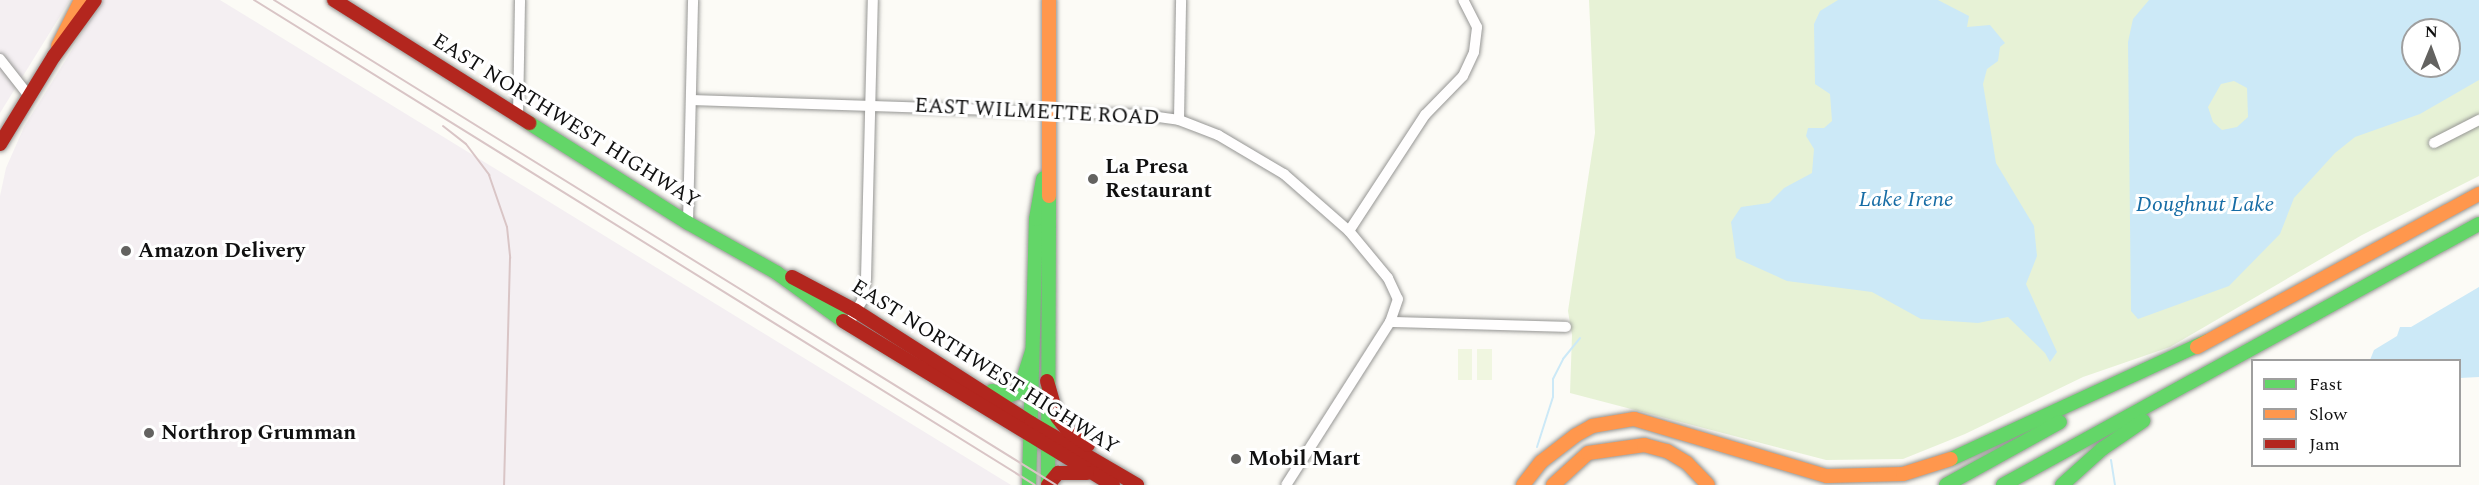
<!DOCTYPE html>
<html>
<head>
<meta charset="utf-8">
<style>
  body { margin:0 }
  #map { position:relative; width:2479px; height:485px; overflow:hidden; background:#fcfbf6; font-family:Spectral,serif }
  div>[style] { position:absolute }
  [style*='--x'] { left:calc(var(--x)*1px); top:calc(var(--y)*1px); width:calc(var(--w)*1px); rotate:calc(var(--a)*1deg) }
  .industrial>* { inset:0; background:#f4eff2 }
  .green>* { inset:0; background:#e7f2d6 }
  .pitch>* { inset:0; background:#f0f6e0; transform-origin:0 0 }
  .water>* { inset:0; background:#cce9f7 }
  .stream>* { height:2px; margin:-1px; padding:0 1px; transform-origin:1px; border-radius:1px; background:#cce9f7 }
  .roads { filter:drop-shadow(0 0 2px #969694) drop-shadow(0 0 2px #969694) }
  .street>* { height:10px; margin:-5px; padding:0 5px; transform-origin:5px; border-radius:5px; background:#fffefe }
  .fast>* { height:14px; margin:-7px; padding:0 7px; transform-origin:7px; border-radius:7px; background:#63d668 }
  .slow>* { height:14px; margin:-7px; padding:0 7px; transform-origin:7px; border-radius:7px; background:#ff974d }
  .jam>* { height:14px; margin:-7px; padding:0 7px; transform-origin:7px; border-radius:7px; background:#b3261e }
  .rail>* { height:2px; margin:-1px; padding:0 1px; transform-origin:1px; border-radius:1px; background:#d9c5c6 }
  .dots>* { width:16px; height:16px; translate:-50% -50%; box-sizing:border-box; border:3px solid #fff; border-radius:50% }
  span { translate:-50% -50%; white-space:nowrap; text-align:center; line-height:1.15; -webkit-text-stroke:6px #fff; paint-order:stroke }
  .street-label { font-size:21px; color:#101010 }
  .poi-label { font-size:21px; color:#101010; font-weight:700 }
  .left { translate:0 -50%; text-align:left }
  .water-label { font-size:22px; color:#166ca5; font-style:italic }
  .legend { position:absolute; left:2251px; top:359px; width:210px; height:108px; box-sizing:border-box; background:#fff; border:2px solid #9f9f9f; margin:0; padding:8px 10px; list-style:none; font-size:18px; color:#101010 }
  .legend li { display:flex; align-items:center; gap:12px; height:30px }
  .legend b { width:30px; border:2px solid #9f9f9f }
  .north { position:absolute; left:2401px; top:18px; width:60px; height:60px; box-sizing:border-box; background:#fff; border:2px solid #9f9f9f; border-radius:50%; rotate:1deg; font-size:16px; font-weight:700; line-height:24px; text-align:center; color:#101010 }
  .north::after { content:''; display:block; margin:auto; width:21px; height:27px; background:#636260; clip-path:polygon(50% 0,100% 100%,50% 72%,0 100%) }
</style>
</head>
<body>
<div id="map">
  <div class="industrial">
    <i style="clip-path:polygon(0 0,70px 0,0 113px)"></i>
    <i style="clip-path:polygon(103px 0,220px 0,1011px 485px,0 485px,0 196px,6px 168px,24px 127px)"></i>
  </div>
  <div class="green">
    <i style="clip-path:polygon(evenodd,1589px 0,2479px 0,2479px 176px,2362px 235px,2170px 347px,2083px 377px,1965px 434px,1903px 459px,1826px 460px,1570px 393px,1572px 335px,1568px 311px,1595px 133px,1589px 0,2413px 30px,2449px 30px,2449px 66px,2413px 66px,2413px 30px)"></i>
  </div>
  <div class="pitch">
    <i style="left:1458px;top:349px;width:14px;height:31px"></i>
    <i style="left:1477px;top:349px;width:15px;height:31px"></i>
  </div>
  <div class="water">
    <i style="clip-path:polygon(1838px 0,1938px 0,1969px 16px,1967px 27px,1990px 25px,2005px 43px,2000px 47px,1998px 61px,1987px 69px,1983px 84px,1996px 163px,2034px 226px,2037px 256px,2026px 284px,2057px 352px,2050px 362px,2045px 353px,2008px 317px,1978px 323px,1921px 319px,1872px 292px,1787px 281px,1736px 258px,1731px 222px,1741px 207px,1769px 203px,1784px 188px,1812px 173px,1814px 149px,1806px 136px,1808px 128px,1824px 128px,1832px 121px,1830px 94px,1815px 84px,1814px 24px,1820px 11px)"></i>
    <i style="clip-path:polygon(evenodd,2149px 0,2479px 0,2479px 80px,2420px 114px,2355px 137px,2335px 153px,2294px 198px,2280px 234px,2229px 286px,2138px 319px,2131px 311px,2128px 42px,2133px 19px,2149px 0,2413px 30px,2449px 30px,2449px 66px,2413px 66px,2413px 30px,2149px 0,2234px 81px,2247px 88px,2248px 117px,2237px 127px,2222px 130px,2213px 122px,2208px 107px,2221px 84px,2234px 81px)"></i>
    <i style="clip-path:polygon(2479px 287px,2479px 377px,2460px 378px,2460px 360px,2370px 360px,2374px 350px,2397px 336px,2400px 327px,2411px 327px)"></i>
  </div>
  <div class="stream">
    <i style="--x:1537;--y:447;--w:52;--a:-72.3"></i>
    <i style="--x:1553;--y:397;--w:18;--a:-90"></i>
    <i style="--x:1553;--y:379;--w:22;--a:-63"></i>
    <i style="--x:1563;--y:359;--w:27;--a:-51"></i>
    <i style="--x:2111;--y:460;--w:25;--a:81"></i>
  </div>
  <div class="roads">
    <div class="street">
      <i style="--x:0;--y:59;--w:47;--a:51.9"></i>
      <i style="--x:691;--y:100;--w:453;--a:1.9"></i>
      <i style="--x:1144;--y:115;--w:35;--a:8"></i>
      <i style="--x:1179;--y:120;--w:42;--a:21"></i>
      <i style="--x:1218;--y:135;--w:77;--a:30.6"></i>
      <i style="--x:1284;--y:174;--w:86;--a:41.2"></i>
      <i style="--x:1349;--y:231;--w:61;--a:50.3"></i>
      <i style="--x:1388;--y:278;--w:23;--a:65"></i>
      <i style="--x:1398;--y:299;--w:24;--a:109"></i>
      <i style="--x:1390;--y:322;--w:193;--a:122.5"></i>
      <i style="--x:518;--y:116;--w:116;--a:-89"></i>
      <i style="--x:1179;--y:120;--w:120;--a:-89"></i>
      <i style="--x:2434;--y:143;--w:51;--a:-27.1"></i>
      <i style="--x:688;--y:223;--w:223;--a:-88.7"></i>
      <i style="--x:1349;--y:231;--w:139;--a:-56.8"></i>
      <i style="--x:1425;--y:115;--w:54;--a:-45.7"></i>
      <i style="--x:1463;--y:76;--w:26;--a:-65"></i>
      <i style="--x:1474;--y:52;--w:25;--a:-83"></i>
      <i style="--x:1477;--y:27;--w:30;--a:-117"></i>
      <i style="--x:1390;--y:322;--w:176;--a:1.6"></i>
      <i style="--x:848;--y:325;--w:28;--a:-60"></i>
      <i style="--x:862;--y:301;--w:22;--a:-80"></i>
      <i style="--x:866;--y:279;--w:279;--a:-88.6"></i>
    </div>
    <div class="fast">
      <i style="--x:529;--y:123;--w:188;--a:32.2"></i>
      <i style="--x:688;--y:223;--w:102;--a:29.3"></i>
      <i style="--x:777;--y:273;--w:82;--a:36"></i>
      <i style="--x:992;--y:391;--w:16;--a:18"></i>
      <i style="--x:1007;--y:396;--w:13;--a:-18"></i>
      <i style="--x:1019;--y:392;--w:43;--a:-72.4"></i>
      <i style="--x:1951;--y:459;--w:283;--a:-24.7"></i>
      <i style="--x:1029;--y:485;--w:266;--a:-88.5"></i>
      <i style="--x:1036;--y:219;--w:41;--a:-80.1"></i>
      <i style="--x:1048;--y:485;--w:289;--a:-89.8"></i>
      <i style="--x:1946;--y:485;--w:130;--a:-28.9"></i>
      <i style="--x:2003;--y:485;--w:543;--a:-28.74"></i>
      <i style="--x:2062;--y:485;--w:54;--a:-42"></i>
      <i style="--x:2102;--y:449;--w:50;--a:-34.3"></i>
    </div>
    <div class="slow">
      <i style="--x:58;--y:46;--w:51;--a:-63.4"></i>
      <i style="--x:1049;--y:196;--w:196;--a:-90"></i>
      <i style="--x:2197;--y:347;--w:321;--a:-28.5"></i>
      <i style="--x:1523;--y:485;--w:29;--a:-52"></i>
      <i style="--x:1541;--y:462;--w:44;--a:-37.6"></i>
      <i style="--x:1576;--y:435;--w:18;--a:-29"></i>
      <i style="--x:1592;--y:426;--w:43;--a:-9.5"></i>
      <i style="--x:1634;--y:419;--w:201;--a:16.5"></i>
      <i style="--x:1827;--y:476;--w:76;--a:-1.5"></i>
      <i style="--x:1903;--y:474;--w:50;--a:-17.4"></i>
      <i style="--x:1553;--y:485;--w:47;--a:-42.4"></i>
      <i style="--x:1588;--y:453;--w:57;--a:-8.1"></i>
      <i style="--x:1644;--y:445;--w:24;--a:15"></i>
      <i style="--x:1667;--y:451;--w:23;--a:31"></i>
      <i style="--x:1687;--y:463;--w:30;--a:46"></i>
    </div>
    <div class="jam">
      <i style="--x:334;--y:0;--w:231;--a:32.2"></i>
      <i style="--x:0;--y:144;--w:103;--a:-58.5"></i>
      <i style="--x:54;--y:56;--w:69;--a:-53.8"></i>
      <i style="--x:792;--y:277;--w:72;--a:28"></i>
      <i style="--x:856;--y:311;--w:208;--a:32.6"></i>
      <i style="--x:1031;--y:423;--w:123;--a:30.3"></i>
      <i style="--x:843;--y:321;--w:316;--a:31.3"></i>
      <i style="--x:1047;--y:381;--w:37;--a:74"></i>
      <i style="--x:1057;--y:417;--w:19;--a:51"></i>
      <i style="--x:1069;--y:432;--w:23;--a:34"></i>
      <i style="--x:1048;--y:485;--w:16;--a:-50"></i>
      <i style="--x:1058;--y:473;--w:29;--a:0"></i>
    </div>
  </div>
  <div class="rail">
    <i style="--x:254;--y:0;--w:919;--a:31.84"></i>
    <i style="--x:274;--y:0;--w:920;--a:31.81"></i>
    <i style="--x:443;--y:126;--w:29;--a:38"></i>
    <i style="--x:466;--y:144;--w:39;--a:53"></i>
    <i style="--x:489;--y:175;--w:55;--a:70.9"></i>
    <i style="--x:507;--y:227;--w:31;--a:84"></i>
    <i style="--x:510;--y:258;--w:227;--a:91.5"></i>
  </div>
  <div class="dots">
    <i style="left:1093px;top:179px;background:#636260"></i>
    <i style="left:126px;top:251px;background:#636260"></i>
    <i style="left:149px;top:433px;background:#636260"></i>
    <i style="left:1236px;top:459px;background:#636260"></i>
  </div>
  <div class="street-label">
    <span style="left:1037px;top:112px;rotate:3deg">EAST WILMETTE ROAD</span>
    <span style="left:566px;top:121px;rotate:32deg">EAST NORTHWEST HIGHWAY</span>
    <span style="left:985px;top:367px;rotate:32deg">EAST NORTHWEST HIGHWAY</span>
  </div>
  <div class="poi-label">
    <span class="left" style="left:1105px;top:179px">La Presa<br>Restaurant</span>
    <span class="left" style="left:138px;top:251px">Amazon Delivery</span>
    <span class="left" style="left:161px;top:433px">Northrop Grumman</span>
    <span class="left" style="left:1248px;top:459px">Mobil Mart</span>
  </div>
  <div class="water-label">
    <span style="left:1906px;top:200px">Lake Irene</span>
    <span style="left:2205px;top:205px">Doughnut Lake</span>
  </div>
  <ul class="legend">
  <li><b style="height:8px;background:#63d668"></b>Fast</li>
  <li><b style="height:8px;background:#ff974d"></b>Slow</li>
  <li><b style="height:8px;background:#b3261e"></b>Jam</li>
  </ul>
  <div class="north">N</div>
</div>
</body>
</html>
